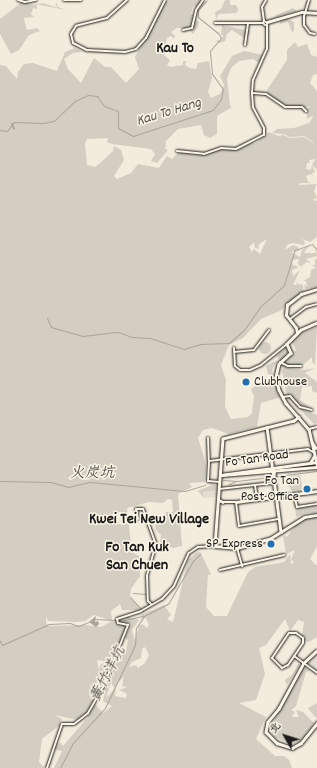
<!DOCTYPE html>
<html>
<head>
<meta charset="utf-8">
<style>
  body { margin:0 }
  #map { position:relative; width:317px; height:768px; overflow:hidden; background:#f3ecdd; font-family:Dekko,"LXGW WenKai TC",sans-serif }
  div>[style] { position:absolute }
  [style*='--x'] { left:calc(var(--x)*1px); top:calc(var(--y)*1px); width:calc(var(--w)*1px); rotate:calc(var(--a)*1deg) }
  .built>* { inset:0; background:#e3ddcf }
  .green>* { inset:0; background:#d3cec1 }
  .round { border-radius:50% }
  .water>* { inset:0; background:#aaa59b }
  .stream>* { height:1px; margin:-0.5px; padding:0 0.5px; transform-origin:0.5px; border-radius:0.5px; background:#aaa59b }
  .canal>* { height:2px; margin:-1px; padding:0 1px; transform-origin:1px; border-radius:1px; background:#aaa59b }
  .roads { filter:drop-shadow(0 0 1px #1c1c1c) drop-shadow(0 0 1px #1c1c1c) }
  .minor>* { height:2px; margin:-1px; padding:0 1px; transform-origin:1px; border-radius:1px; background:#fcf5e5 }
  .tertiary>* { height:2.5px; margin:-1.25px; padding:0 1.25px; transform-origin:1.25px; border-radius:1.25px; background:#fcf5e5 }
  .secondary>* { height:3px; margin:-1.5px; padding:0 1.5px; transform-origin:1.5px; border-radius:1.5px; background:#fcf5e5 }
  .dots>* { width:11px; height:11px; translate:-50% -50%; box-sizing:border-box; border:2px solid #fcf5e5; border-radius:50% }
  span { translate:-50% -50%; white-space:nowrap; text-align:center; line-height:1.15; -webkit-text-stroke:3px #fcf5e5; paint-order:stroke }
  .poi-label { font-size:14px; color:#1c1c1c }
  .left { translate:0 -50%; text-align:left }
  .right { translate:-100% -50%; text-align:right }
  .street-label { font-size:14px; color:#1c1c1c }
  .water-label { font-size:15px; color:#55534f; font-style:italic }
  .quarter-label { font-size:16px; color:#1c1c1c; font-weight:700 }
  .north { position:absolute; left:265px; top:716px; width:40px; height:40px; -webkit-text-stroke:3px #fcf5e5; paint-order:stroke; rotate:309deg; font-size:11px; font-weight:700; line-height:16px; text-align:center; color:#1c1c1c }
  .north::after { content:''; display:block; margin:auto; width:14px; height:18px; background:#1c1c1c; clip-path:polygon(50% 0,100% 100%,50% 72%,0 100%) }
</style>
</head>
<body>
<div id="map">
  <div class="built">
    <i style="clip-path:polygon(217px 490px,216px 497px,203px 498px,203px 492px)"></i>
    <i style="clip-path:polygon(317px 653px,317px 671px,306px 663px)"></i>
  </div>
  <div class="green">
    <i style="clip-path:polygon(evenodd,167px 0,201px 0,196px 7px,193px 6px,191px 14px,196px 15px,196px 21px,199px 21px,198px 27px,193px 34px,188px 28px,177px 28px,171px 32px,175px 36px,174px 39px,171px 36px,167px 38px,166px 42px,168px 45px,166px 47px,164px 44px,161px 47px,168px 52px,164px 55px,170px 60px,167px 65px,170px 67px,183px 65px,183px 61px,186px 61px,185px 65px,190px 68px,196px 69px,198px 63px,209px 61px,212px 78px,208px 92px,211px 98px,220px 94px,224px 85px,220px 76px,232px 56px,244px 51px,264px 55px,259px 63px,253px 59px,239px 61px,231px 68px,227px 79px,230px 105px,232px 107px,217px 116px,217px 134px,210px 138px,204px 135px,201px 125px,178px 129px,166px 141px,165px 149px,168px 150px,157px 163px,151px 161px,155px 154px,151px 149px,112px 144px,107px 142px,108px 138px,87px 139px,85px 143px,87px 165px,95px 167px,99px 164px,113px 151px,114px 146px,121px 150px,124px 160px,114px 176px,117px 179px,131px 173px,138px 164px,159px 168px,167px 156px,172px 159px,178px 153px,201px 153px,205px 155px,222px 149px,235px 150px,249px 144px,256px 143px,269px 132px,278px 136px,283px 135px,290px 138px,304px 137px,312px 142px,316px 150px,312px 141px,304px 136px,290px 137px,283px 134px,272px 133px,277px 129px,294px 128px,309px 123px,314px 115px,307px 119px,307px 109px,310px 107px,288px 107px,265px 93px,287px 60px,287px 50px,295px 42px,298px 47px,307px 44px,311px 55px,317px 57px,317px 74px,313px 75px,310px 83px,317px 91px,317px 170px,312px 164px,316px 159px,309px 160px,310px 163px,307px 163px,306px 169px,311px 170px,312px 165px,315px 172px,312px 173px,313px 177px,311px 174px,306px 176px,308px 182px,311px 183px,300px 183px,299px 185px,317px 184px,314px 191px,317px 198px,312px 200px,317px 201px,317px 237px,310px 242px,302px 239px,305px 242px,304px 245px,292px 243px,287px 245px,285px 250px,293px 245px,298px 247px,299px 251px,291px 252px,300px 257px,302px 250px,310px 244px,304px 253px,315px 253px,316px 250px,317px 256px,306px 259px,311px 263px,306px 262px,303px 267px,305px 263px,301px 267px,298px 264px,299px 259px,292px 260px,293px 265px,299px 267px,292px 270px,293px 276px,300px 270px,293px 285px,297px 285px,296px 283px,303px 285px,303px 293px,287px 303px,282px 310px,261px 319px,243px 338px,229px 345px,221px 365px,226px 380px,225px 407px,231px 419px,248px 417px,252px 413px,254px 396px,251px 389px,265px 379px,274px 381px,281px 397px,261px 403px,257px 427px,229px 434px,212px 428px,203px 430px,198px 438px,206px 464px,205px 482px,189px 483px,192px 487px,178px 494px,182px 546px,173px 548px,168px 546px,162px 551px,159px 550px,161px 535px,156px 530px,155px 525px,164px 518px,166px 512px,173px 512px,172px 500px,168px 499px,163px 503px,149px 502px,127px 508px,132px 552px,139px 556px,140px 576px,131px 589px,130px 596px,141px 610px,122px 610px,120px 604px,111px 611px,112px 621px,124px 624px,126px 629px,118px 652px,113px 645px,111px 662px,97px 660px,99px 671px,100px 665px,104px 663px,112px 666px,104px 681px,101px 678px,97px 680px,96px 687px,92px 689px,94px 698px,86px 714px,78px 720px,54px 715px,62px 719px,60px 725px,42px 739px,39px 762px,45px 768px,0 768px,0 65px,6px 66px,17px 79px,18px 72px,24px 64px,33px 63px,57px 71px,65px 52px,75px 48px,82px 52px,73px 53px,64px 59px,68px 69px,81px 83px,94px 58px,105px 67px,111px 67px,126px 83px,139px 69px,135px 57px,167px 0,267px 239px,260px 254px,254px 249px,252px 252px,249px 247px,254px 242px,255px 248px,258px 249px,259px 244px,267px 239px,167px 0,119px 512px,122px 512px,124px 525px,110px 522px,107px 517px,119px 512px,167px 0,94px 615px,112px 621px,101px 627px,85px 625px,49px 626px,46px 623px,46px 616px,48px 621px,77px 622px,85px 621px,94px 615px)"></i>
    <i style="clip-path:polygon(225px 0,230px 0,230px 5px,236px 5px,238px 9px,237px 13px,219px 14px,216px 19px,215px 12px,221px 9px)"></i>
    <i style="clip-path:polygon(22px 2px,35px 5px,43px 3px,55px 7px,58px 7px,55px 4px,57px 3px,58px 7px,66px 10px,40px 5px,37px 5px,37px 9px,33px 8px,31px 14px,34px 17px,24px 18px,25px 23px,27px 30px,37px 28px,40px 31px,29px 35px,19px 50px,11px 54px,0 34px,0 19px)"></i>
    <i style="clip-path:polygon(293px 8px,297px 11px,276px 17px,274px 16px)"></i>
    <i style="clip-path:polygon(286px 18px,294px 22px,294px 31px,292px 32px,288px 22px,280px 24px,280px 20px)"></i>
    <i style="clip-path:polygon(222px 25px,250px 31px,247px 40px,232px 30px,227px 34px,225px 41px,220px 43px,215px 41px,221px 40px,223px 36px,221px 34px)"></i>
    <i style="clip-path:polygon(315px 259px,317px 259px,317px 287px,305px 289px,304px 284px,307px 287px,306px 281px,303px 281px,310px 277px,311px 270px,316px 268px,312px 265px,315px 265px)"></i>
    <i style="clip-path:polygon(317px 327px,315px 365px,312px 362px,312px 357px,303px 365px,289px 365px,290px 368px,304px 370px,315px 368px,305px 373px,317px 382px,317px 393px,312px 391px,312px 386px,302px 387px,300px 400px,309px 406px,302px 406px,298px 402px,302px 409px,317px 415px,317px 423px,314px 424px,287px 396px,282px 371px,284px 363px,296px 350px,292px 342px,301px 333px)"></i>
    <i class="round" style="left:259px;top:342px;width:12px;height:12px"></i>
    <i style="clip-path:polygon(287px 347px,292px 347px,276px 368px,280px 360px,276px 356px)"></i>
    <i style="clip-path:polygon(277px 360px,272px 370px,273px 376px,268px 374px,266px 366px)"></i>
    <i style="clip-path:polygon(300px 475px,303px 491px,293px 492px,287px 484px,291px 483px,291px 476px)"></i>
    <i style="clip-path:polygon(212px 485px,217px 485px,217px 490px,203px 492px,203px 497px,198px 491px,195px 492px)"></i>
    <i style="clip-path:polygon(317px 505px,317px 513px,307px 513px,296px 517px,295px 506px)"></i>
    <i style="clip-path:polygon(evenodd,317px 516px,317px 546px,310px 559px,317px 566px,317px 637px,309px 642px,305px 641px,302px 635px,304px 622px,298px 620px,290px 631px,285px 619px,266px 645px,259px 648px,265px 674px,256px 700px,239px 703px,266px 717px,256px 739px,275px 756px,284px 756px,289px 760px,292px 768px,54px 768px,62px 751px,51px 749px,54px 742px,58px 743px,57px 748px,60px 742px,63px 746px,88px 717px,95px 704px,103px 713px,112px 706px,103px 701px,105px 690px,117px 659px,126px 650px,128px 640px,125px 638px,131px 624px,119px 622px,120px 618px,126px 616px,139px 620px,132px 630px,135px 641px,139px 626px,142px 624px,147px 628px,149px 625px,146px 618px,142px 619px,141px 615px,164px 605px,171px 615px,167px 619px,173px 622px,188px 560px,196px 553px,200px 552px,211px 574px,208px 575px,206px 607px,214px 616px,227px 616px,248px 572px,255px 567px,284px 562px,290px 554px,291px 564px,294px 563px,291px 559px,295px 550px,286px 554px,283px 535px,287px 537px,298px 522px,307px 517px,317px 516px,145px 647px,149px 655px,145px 663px,138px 668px,136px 665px,129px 667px,132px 662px,141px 658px,142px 649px,145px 647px,317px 516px,124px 676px,122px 686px,127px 687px,119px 690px,127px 694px,126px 698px,115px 696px,116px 687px,106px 698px,111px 682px,114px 688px,124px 676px)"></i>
    <i style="clip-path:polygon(298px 664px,300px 665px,287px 685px,285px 680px,293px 674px)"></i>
    <i style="clip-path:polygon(303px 667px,310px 670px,306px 672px,296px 706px,288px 713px,291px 710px,295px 712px,292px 717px,299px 717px,296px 710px,303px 712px,314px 723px,302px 740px,292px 745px,273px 736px,271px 726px)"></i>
    <i style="clip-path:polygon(317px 703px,317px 718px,316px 718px,308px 708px)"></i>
  </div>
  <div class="water">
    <i style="clip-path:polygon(96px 616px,95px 622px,98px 621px,99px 624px,96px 627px,89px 622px)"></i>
  </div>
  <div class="stream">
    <i style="--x:0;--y:130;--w:7;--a:8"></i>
    <i style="--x:7;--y:131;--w:11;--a:-52"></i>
    <i style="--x:14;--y:122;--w:29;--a:2"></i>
    <i style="--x:43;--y:123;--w:11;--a:-10"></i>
    <i style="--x:54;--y:121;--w:29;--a:-44"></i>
    <i style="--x:75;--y:101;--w:14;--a:-25"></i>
    <i style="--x:88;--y:95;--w:9;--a:6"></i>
    <i style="--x:97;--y:96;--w:12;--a:55"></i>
    <i style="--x:104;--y:106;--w:15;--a:20"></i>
    <i style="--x:118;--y:111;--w:17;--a:90"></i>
    <i style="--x:118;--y:128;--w:17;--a:28"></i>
    <i style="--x:133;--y:136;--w:84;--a:-18"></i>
    <i style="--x:213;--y:110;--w:14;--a:-54"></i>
    <i style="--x:221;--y:99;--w:10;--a:-79"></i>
    <i style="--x:223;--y:89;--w:19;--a:-126"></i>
    <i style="--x:212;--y:74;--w:23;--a:-95"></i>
    <i style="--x:210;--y:51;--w:17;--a:-50"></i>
    <i style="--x:221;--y:38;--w:4;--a:-117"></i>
    <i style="--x:219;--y:34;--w:27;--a:-141"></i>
    <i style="--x:198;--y:17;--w:7;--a:-90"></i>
    <i style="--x:198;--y:10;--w:13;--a:-48"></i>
    <i style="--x:47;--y:318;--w:10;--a:66"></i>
    <i style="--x:51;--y:327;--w:33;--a:16"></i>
    <i style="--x:83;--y:336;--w:35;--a:-7"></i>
    <i style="--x:118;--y:332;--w:15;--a:20"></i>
    <i style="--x:132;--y:337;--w:18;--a:3"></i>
    <i style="--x:150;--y:338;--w:36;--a:18"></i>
    <i style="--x:184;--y:349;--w:17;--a:-17"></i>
    <i style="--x:200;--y:344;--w:29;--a:-2"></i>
    <i style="--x:229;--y:343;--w:20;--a:-41"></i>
    <i style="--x:244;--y:330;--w:29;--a:-55"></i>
    <i style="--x:261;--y:306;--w:31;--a:-42"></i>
    <i style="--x:284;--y:285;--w:37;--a:-73"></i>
    <i style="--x:295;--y:250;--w:18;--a:-19"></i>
    <i style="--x:312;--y:244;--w:8;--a:50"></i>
    <i style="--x:223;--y:480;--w:14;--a:4"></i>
    <i style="--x:237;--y:481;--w:81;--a:-7.1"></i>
    <i style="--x:0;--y:481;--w:51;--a:1.1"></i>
    <i style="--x:51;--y:482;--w:18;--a:16"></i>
    <i style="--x:68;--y:487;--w:23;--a:-13"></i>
    <i style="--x:90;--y:482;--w:95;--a:5.4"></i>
    <i style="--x:185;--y:491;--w:21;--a:-17"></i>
    <i style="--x:229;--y:484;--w:8;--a:-23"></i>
    <i style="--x:133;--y:593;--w:13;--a:4"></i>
    <i style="--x:130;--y:597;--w:19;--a:47"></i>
    <i style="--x:95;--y:619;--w:21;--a:3"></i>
    <i style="--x:121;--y:621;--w:23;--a:-13"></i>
    <i style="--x:0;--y:641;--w:4;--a:63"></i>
    <i style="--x:2;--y:645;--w:51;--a:-24.1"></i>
    <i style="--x:49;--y:624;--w:21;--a:-3"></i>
    <i style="--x:70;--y:623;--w:9;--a:21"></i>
    <i style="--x:78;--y:626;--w:12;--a:-20"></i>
    <i style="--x:60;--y:768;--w:27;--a:-63"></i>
    <i style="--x:72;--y:744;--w:49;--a:-47.5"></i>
    <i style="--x:105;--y:708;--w:70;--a:-64.5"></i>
    <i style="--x:135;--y:645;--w:17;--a:-87"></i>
    <i style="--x:136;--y:628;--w:14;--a:-56"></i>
    <i style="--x:144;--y:616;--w:27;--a:-27"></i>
    <i style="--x:168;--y:604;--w:50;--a:-59.8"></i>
    <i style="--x:193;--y:561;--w:10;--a:-45"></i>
  </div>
  <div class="canal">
    <i style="--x:12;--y:124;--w:5;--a:68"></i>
  </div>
  <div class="roads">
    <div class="minor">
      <i style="--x:18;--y:0;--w:7;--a:16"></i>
      <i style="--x:25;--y:2;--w:11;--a:-10"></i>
      <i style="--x:64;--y:0;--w:17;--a:0"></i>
      <i style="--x:127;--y:0;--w:27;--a:138"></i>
      <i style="--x:107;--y:18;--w:32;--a:166"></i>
      <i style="--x:76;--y:26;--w:9;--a:122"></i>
      <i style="--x:71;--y:34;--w:9;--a:77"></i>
      <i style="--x:73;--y:43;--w:16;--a:27"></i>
      <i style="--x:87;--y:50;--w:38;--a:3"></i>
      <i style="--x:125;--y:52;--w:11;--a:-15"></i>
      <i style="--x:136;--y:49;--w:15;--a:-48"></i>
      <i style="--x:146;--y:38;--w:42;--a:-63.4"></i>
      <i style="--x:309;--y:0;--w:17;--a:107"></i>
      <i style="--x:304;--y:16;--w:9;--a:90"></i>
      <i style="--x:304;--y:25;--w:10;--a:53"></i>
      <i style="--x:310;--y:33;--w:5;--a:11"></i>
      <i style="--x:264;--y:21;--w:14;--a:-98"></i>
      <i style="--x:262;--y:7;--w:8;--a:-60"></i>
      <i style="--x:215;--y:23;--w:48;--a:0"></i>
      <i style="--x:183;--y:30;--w:9;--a:-13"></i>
      <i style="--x:192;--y:28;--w:18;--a:-77"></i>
      <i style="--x:196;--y:10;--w:12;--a:-55"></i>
      <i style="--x:245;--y:45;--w:21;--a:-82"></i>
      <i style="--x:252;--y:93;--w:14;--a:4"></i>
      <i style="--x:266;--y:94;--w:23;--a:34"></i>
      <i style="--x:285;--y:107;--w:17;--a:0"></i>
      <i style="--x:302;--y:107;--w:6;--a:45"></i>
      <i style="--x:177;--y:151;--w:27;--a:6"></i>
      <i style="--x:204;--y:154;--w:18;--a:-19"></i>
      <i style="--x:221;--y:148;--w:15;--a:4"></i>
      <i style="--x:236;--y:149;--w:31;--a:-27"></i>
      <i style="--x:264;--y:135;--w:7;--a:-90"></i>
      <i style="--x:264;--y:128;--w:24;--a:-118"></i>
      <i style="--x:253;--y:107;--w:14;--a:-94"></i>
      <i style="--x:252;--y:93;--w:13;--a:-86"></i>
      <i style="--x:253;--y:80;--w:34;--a:-66"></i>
      <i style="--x:267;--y:49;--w:26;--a:-90"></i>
      <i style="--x:267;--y:23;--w:4;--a:-146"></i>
      <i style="--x:264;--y:21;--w:2;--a:117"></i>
      <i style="--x:263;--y:23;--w:3;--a:45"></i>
      <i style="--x:290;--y:319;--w:20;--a:-37"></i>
      <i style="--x:306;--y:307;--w:11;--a:-15"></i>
      <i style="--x:234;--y:348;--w:18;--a:87"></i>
      <i style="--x:235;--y:366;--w:6;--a:39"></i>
      <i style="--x:240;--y:370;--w:10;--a:0"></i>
      <i style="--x:250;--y:370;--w:12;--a:-24"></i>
      <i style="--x:261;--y:365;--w:33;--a:-39"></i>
      <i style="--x:234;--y:352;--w:20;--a:-6"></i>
      <i style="--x:254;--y:350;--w:25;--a:-53"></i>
      <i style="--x:280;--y:362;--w:9;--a:27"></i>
      <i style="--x:288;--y:366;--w:13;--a:0"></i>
      <i style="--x:283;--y:397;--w:7;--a:-8"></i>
      <i style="--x:290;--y:396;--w:15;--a:48"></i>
      <i style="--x:300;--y:407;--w:12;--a:14"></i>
      <i style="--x:309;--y:429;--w:8;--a:-14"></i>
      <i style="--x:208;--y:438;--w:23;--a:88"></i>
      <i style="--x:220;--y:482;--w:12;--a:-175"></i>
      <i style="--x:208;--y:481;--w:20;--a:-87"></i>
      <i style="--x:209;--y:461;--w:100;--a:-6.9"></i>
      <i style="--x:308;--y:449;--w:6;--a:31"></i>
      <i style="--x:255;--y:485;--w:14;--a:82"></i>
      <i style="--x:219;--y:489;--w:54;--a:-6.3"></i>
      <i style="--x:294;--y:494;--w:13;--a:77"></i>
      <i style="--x:297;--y:507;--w:20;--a:-9"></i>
      <i style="--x:236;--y:502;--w:24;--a:83"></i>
      <i style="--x:239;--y:526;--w:40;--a:-10"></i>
      <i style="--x:138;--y:519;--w:10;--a:-101"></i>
      <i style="--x:136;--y:509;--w:7;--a:0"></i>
      <i style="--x:143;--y:509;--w:37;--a:70"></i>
      <i style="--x:156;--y:544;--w:33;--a:106"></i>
      <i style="--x:147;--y:576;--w:25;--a:88"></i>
      <i style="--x:148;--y:601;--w:4;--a:45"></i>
      <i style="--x:237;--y:548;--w:19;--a:74"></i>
      <i style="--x:220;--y:570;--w:66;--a:-13.2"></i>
      <i style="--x:289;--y:633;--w:7;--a:0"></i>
      <i style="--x:296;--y:633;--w:9;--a:36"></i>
      <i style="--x:303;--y:638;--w:5;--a:90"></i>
      <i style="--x:303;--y:643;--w:27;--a:124"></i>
      <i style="--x:288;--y:665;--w:7;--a:153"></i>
      <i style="--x:282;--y:668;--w:14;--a:-135"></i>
      <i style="--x:272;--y:658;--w:30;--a:-56"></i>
      <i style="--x:294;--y:656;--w:29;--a:36"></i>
      <i style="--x:47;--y:768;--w:46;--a:-71.2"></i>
      <i style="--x:62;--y:724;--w:12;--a:0"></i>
      <i style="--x:74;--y:724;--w:18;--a:-38"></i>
      <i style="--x:88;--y:713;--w:32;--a:-60"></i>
      <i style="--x:104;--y:685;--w:65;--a:-68.2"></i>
      <i style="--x:128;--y:625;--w:10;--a:-169"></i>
      <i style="--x:118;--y:623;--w:4;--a:-104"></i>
      <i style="--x:117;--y:619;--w:25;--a:-18"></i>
      <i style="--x:141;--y:611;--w:24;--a:-30"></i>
      <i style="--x:162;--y:599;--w:18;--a:-47"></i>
      <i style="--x:174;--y:586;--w:36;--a:-66"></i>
      <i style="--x:189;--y:553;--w:11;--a:-34"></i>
      <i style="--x:198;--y:547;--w:17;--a:-3"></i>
    </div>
    <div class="tertiary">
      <i style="--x:267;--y:22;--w:36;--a:-16"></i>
      <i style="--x:302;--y:12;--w:15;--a:4"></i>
      <i style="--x:317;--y:323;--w:17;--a:156"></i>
      <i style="--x:301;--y:330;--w:20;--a:135"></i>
      <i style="--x:287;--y:344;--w:10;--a:66"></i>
      <i style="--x:291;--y:353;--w:16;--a:137"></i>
      <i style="--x:279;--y:364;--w:13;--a:103"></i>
      <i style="--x:276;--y:377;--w:13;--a:77"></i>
      <i style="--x:279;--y:390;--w:15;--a:62"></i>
      <i style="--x:286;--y:403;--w:35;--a:49"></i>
      <i style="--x:309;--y:429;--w:37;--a:77"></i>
      <i style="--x:297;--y:333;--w:5;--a:-101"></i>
      <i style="--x:296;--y:328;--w:16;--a:-128"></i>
      <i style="--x:286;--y:315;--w:10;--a:-84"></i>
      <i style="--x:287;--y:305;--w:18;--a:-38"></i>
      <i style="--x:301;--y:294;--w:17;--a:-17"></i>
      <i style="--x:299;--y:417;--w:6;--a:141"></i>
      <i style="--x:294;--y:421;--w:73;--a:165.8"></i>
      <i style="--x:223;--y:439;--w:107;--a:94.3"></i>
      <i style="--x:215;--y:546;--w:22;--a:5"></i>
      <i style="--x:237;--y:548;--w:35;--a:-16"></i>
      <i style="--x:271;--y:538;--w:39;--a:-32"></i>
      <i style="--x:304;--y:517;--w:13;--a:-9"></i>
      <i style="--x:267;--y:427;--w:106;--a:82.4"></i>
      <i style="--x:312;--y:442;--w:7;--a:56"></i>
      <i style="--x:273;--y:480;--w:8;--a:-83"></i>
      <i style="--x:219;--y:500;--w:4;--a:27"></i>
      <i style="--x:223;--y:502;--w:13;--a:0"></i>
      <i style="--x:236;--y:502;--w:82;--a:-7.7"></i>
      <i style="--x:317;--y:651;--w:18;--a:137"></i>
      <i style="--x:304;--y:663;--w:52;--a:118.5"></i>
      <i style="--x:279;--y:709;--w:17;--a:130"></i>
      <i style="--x:268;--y:722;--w:10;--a:101"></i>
      <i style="--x:266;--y:732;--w:16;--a:45"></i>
      <i style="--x:277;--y:743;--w:16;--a:18"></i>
      <i style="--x:292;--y:748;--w:10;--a:-29"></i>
      <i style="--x:301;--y:743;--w:26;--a:-51"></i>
    </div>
    <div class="secondary">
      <i style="--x:310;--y:463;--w:8;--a:-60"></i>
      <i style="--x:220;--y:475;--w:98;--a:-7.6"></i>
      <i style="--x:222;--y:475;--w:95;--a:-4.8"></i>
    </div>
  </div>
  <div class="dots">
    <i style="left:246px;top:382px;background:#1f6fb2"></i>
    <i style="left:307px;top:489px;background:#1f6fb2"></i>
    <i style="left:271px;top:544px;background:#1f6fb2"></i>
  </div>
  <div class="poi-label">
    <span class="left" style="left:254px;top:382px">Clubhouse</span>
    <span class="right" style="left:299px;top:489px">Fo Tan<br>Post Office</span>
    <span class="right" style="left:263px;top:544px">SP Express</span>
  </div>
  <div class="street-label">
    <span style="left:257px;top:459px;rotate:-8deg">Fo Tan Road</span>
  </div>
  <div class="water-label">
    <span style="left:169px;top:113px;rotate:-17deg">Kau To Hang</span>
    <span style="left:92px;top:475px">火炭坑</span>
    <span style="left:109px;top:675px;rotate:-63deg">黃竹洋坑</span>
  </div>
  <div class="quarter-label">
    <span style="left:175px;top:49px">Kau To</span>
    <span style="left:149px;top:520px">Kwei Tei New Village</span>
    <span style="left:137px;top:557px">Fo Tan Kuk<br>San Chuen</span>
  </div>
  <div class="north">北</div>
</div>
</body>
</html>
